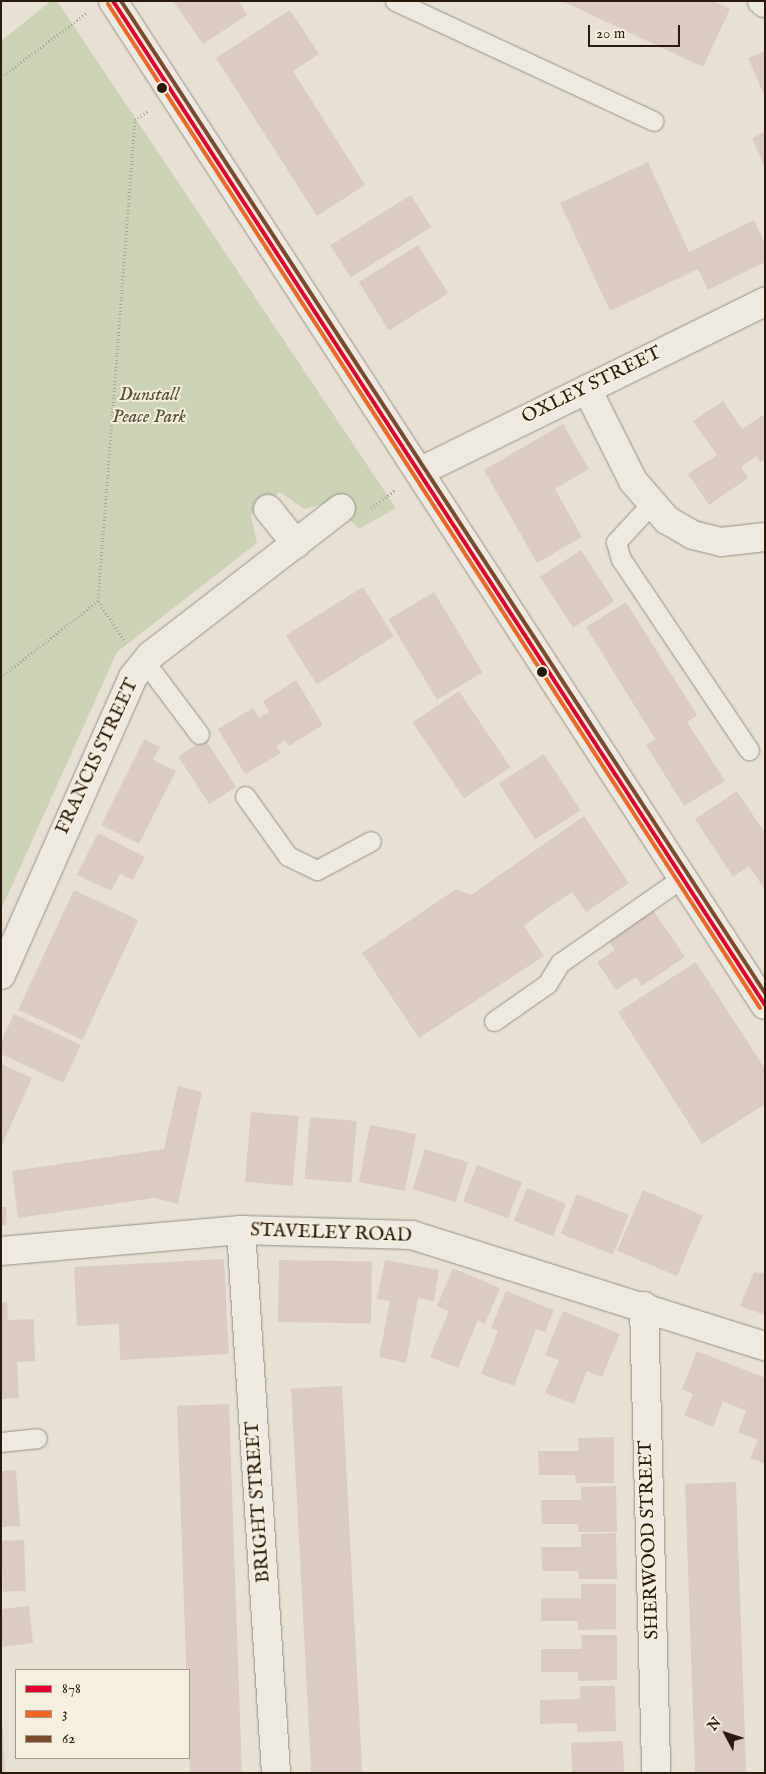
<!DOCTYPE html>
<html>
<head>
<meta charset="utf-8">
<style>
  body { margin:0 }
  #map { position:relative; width:766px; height:1774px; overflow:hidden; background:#e9e2d4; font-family:"IM FELL English",serif }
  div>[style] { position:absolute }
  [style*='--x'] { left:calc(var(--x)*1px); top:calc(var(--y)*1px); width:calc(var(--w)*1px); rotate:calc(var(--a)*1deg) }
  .green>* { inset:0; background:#ccd3b5 }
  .building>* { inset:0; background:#dbcbc2; transform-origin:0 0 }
  .path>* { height:3px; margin-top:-1.5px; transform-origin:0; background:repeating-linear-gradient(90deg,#a8a39c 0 1px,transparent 0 3.5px) }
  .roads { filter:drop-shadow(0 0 1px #959085) drop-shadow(0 0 1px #959085) }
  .service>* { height:19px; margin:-9.5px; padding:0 9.5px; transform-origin:9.5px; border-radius:9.5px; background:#eeeae2 }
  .minor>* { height:28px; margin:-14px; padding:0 14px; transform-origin:14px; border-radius:14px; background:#eeeae2 }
  .tertiary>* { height:28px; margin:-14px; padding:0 14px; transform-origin:14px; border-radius:14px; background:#eeeae2 }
  .bus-1>* { height:4px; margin:-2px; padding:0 2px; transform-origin:2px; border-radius:2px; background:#e4002b }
  .bus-2>* { height:4px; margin:-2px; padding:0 2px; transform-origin:2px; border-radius:2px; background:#f26522 }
  .bus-3>* { height:4px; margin:-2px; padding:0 2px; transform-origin:2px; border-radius:2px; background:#7a4b2a }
  .dots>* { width:14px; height:14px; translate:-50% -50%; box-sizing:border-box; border:2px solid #f7efdd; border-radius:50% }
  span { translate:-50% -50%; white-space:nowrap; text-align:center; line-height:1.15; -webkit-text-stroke:4px #f7efdd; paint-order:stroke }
  .street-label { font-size:19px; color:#291a0b }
  .park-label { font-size:19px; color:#534e36; font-style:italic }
  .frame { position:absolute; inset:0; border:2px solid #291a0b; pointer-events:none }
  .legend { position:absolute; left:15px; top:1669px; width:175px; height:90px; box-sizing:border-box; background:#f7efdd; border:1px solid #a59a89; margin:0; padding:6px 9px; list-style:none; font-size:15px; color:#291a0b }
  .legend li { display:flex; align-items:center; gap:10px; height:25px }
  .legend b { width:25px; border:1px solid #a59a89 }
  .north { position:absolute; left:701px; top:1709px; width:50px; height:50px; -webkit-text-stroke:4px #f7efdd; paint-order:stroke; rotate:310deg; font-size:14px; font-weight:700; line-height:20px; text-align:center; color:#291a0b }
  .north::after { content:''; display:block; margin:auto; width:18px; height:22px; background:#291a0b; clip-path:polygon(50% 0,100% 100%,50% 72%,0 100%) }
  .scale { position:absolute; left:588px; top:25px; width:92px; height:22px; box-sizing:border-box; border:2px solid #291a0b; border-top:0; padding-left:6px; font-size:15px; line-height:18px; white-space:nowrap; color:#291a0b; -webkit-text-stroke:4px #f7efdd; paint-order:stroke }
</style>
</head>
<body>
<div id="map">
  <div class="green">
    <i style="clip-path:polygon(51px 1px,57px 1px,396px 508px,359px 529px,332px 502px,304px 509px,280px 492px,251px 515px,257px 543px,117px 652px,1px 910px,1px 41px)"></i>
  </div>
  <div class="building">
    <i style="clip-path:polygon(173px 1px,239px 1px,247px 15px,203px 44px)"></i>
    <i style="clip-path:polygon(562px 1px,713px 1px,730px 9px,703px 67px)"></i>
    <i style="clip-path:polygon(290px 10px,319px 54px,293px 71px,365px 185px,317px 216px,216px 58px)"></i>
    <i style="clip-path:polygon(765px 51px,765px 97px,748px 58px)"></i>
    <i style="clip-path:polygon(765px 132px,765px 168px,752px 138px)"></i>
    <i style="clip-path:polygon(648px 162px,689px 252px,754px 220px,765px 243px,765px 262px,708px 290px,698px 269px,610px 311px,560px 203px)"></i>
    <i style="left:411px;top:195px;width:38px;height:95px;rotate:58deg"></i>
    <i style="left:418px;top:245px;width:57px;height:70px;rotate:58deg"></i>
    <i style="clip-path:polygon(723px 401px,742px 429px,765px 414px,765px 459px,760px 462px,756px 456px,741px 467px,748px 478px,709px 505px,688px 474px,717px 455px,693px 421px)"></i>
    <i style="clip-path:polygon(563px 424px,589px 469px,555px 489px,582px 537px,537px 563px,484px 470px)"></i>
    <i style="left:581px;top:550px;width:61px;height:49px;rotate:57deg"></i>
    <i style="left:363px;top:587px;width:58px;height:91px;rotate:58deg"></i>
    <i style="left:434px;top:592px;width:94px;height:53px;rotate:59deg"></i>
    <i style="clip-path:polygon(626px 602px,697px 715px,687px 722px,725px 781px,684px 806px,646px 745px,655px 739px,586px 627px)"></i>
    <i style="clip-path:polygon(296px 680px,323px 725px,289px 746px,285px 740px,276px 746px,281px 753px,245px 774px,218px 729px,253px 708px,259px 718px,269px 712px,263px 701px)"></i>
    <i style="left:459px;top:691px;width:92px;height:56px;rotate:56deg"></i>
    <i style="clip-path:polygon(144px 739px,160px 747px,153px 760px,176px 771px,139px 844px,101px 825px)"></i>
    <i style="left:205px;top:739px;width:57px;height:32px;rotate:57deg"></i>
    <i style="left:544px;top:754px;width:67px;height:54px;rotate:57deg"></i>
    <i style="clip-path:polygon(737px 791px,765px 833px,765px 890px,749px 866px,733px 877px,695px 819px)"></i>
    <i style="clip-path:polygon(584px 816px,629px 883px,586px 912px,572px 892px,538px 915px,524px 926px,544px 956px,419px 1038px,362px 953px,456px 889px,471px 895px)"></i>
    <i style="clip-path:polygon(98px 833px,145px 857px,133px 880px,120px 874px,111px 891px,77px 875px)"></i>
    <i style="left:74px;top:890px;width:71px;height:132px;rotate:25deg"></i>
    <i style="clip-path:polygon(651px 907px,685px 957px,642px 986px,636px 977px,616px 990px,597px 962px,615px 950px,606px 937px)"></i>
    <i style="clip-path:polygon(696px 962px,765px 1069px,765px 1104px,702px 1144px,618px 1012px)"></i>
    <i style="clip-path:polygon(14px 1014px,81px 1045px,63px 1083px,1px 1054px,1px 1042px)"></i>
    <i style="clip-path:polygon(1px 1064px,32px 1078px,1px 1147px)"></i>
    <i style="clip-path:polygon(178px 1086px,202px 1092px,178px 1204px,154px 1198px,18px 1218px,12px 1171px,164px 1149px)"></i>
    <i style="left:251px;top:1112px;width:48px;height:70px;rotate:5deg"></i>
    <i style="left:310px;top:1117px;width:47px;height:62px;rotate:5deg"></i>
    <i style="left:370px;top:1125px;width:47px;height:58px;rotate:11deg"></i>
    <i style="left:425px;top:1149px;width:45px;height:42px;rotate:17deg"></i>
    <i style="left:477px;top:1165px;width:48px;height:39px;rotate:21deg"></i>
    <i style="left:527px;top:1188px;width:42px;height:35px;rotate:22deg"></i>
    <i style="left:643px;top:1190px;width:65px;height:66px;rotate:23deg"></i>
    <i style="left:577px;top:1194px;width:56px;height:43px;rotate:22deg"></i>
    <i style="clip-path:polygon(1px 1207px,7px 1207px,6px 1225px,1px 1225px)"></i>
    <i style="clip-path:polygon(224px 1259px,229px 1354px,120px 1360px,119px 1324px,77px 1326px,74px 1267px)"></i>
    <i style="left:279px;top:1260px;width:93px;height:62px;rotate:1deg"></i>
    <i style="clip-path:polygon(385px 1260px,439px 1270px,434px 1301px,418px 1298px,406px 1363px,379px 1357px,390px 1301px,377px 1299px)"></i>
    <i style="clip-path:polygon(453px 1268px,500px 1288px,485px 1324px,478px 1320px,458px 1368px,430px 1357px,449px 1311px,437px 1306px)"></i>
    <i style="clip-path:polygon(754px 1272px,765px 1274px,765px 1315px,740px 1306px)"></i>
    <i style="clip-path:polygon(506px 1291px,554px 1310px,545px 1332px,536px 1329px,514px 1386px,481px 1374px,498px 1331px,491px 1328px)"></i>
    <i style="clip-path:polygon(7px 1302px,8px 1320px,34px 1319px,35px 1361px,17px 1362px,19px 1398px,1px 1399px,1px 1303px)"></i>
    <i style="clip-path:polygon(563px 1311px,620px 1334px,602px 1377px,587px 1371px,574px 1404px,545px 1393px,559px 1360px,545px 1355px)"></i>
    <i style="clip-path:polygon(697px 1351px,765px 1378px,765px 1464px,750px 1458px,758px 1440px,738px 1432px,746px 1411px,723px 1401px,713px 1427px,684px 1415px,693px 1394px,682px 1389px)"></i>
    <i style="left:342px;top:1386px;width:388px;height:51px;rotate:87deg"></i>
    <i style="left:229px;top:1404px;width:369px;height:52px;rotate:88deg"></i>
    <i style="clip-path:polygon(614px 1437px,614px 1483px,576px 1483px,575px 1475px,539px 1475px,538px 1451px,579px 1451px,578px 1438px)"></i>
    <i style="clip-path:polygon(16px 1470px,20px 1526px,1px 1527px,1px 1471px)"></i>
    <i style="left:736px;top:1482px;width:291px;height:51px;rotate:88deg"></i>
    <i style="clip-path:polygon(616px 1486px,617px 1532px,578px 1532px,578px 1524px,542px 1524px,541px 1500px,581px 1500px,581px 1487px)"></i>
    <i style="clip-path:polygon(616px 1533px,617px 1579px,579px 1579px,578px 1571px,542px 1571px,541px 1547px,581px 1547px,581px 1534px)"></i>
    <i style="left:24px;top:1540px;width:51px;height:23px;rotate:88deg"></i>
    <i style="clip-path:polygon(581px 1584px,616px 1584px,616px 1629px,578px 1630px,578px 1621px,541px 1621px,541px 1598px,581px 1598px)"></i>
    <i style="clip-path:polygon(29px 1606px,33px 1643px,1px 1647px,1px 1609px)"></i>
    <i style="clip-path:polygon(581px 1635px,617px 1635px,617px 1680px,578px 1681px,578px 1672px,541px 1672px,541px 1649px,582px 1649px)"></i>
    <i style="clip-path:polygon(580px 1686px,615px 1686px,616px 1731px,577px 1732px,577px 1723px,540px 1724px,540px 1700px,580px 1699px)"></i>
    <i style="clip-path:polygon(1px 1727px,3px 1727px,5px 1773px,1px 1773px)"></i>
    <i style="left:623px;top:1741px;width:32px;height:52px;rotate:88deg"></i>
  </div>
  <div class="path">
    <i style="--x:1;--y:77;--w:107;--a:-36.7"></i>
    <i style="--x:371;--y:508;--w:31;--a:-37"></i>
    <i style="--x:98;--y:601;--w:482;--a:-85.6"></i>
    <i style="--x:135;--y:120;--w:16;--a:-35"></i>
    <i style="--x:1;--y:677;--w:123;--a:-38.1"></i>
    <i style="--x:98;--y:601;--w:47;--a:56.3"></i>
  </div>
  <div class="roads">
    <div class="service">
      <i style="--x:395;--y:1;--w:285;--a:24.9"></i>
      <i style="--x:651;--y:504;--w:52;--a:132.6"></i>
      <i style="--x:616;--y:542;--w:18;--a:74"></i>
      <i style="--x:621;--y:559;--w:230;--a:56.2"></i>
      <i style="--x:145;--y:662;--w:90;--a:53.1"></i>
      <i style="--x:245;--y:796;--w:74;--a:54.4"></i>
      <i style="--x:288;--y:856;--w:32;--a:26"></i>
      <i style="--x:317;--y:870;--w:61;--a:-28.2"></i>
      <i style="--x:494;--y:1021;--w:65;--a:-34.9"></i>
      <i style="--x:547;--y:984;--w:25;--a:-58"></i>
      <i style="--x:560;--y:963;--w:149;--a:-34.9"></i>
      <i style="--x:1;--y:1442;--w:36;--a:-6"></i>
    </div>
    <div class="minor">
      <i style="--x:762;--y:1;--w:4;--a:34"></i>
      <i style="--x:587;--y:389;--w:103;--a:63.4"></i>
      <i style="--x:633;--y:481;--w:52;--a:48.9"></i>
      <i style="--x:667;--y:520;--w:30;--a:30"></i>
      <i style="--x:693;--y:535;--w:29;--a:14"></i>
      <i style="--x:721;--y:542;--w:44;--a:-6.5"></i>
      <i style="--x:421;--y:471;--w:383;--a:-26.2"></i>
      <i style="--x:268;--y:509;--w:45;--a:51.3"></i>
      <i style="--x:1;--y:975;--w:326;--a:-66.1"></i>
      <i style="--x:133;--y:677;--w:28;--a:-51"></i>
      <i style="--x:151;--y:655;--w:240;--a:-37.7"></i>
      <i style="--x:241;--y:1230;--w:544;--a:86.31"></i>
      <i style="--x:644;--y:1306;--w:467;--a:88.5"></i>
    </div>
    <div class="tertiary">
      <i style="--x:113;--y:1;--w:1197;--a:57"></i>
      <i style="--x:1;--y:1251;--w:241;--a:-5"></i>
      <i style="--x:241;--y:1230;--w:171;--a:1.7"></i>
      <i style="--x:412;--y:1235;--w:370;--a:17.5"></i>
    </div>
  </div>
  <div class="bus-1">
    <i style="--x:113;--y:1;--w:1197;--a:57"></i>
  </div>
  <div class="bus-2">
    <i style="--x:108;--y:4;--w:1197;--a:57"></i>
  </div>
  <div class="bus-3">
    <i style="--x:121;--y:1;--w:1183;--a:57.01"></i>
  </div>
  <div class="dots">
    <i style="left:162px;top:88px;background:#291a0b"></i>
    <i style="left:542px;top:672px;background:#291a0b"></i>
  </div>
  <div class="street-label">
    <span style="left:592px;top:386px;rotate:-26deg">OXLEY STREET</span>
    <span style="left:98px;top:757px;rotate:-65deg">FRANCIS STREET</span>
    <span style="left:331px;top:1234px;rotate:2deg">STAVELEY ROAD</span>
    <span style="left:259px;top:1502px;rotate:-94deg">BRIGHT STREET</span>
    <span style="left:650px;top:1540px;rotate:-92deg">SHERWOOD STREET</span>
  </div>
  <div class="park-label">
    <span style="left:149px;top:407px">Dunstall<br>Peace Park</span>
  </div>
  <div class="frame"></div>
  <ul class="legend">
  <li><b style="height:6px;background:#e4002b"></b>878</li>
  <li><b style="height:6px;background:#f26522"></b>3</li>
  <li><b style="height:6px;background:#7a4b2a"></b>62</li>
  </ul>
  <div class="north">N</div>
  <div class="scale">20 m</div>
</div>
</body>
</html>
